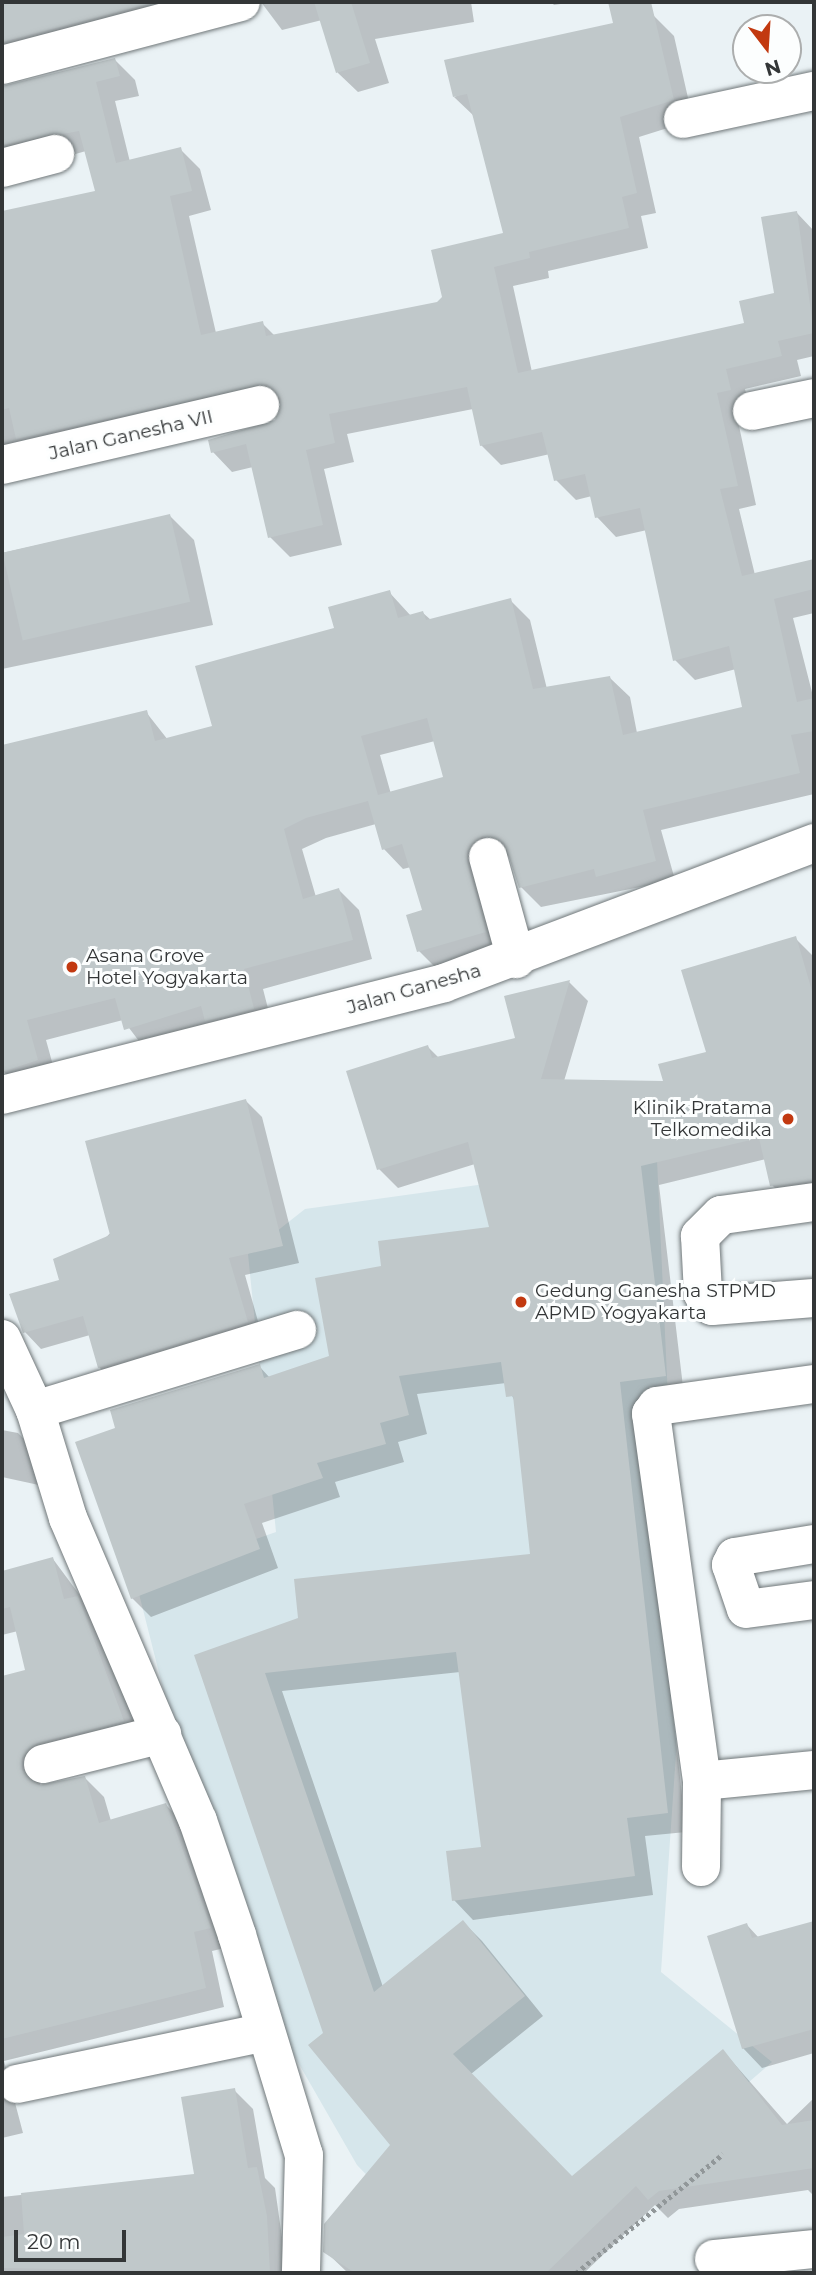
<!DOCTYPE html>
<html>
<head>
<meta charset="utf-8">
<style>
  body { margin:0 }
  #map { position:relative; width:816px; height:2275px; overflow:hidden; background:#eaf2f5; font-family:Montserrat,sans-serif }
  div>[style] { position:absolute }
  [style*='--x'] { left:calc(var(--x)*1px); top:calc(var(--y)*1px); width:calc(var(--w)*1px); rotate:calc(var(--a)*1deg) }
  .built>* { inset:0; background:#d6e6eb }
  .shadow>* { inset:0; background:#0003 }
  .building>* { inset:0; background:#c0c8ca; transform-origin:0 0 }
  .path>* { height:4.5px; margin-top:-2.25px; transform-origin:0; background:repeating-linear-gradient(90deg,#919799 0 3.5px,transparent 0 7px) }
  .roads { filter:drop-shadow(0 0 2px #71787a) drop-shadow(0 0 2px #71787a) }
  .minor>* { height:38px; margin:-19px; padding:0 19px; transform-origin:19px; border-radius:19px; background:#fff }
  .dots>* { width:19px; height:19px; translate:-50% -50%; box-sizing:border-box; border:4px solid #fcfefe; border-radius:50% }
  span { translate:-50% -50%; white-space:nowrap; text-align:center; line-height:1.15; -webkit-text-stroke:6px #fcfefe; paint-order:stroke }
  .street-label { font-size:19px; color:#333637 }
  .poi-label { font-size:19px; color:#333637 }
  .left { translate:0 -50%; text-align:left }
  .right { translate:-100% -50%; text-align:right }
  .frame { position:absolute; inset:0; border:4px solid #333637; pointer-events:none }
  .north { position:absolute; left:732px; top:14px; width:70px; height:70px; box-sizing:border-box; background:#fcfefe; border:2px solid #acaeae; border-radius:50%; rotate:163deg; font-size:19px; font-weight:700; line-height:28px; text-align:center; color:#333637 }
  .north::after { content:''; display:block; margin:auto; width:24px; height:32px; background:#c23910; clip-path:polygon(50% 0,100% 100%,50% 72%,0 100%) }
  .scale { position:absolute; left:14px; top:2230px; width:112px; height:32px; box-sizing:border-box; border:4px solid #333637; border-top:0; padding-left:9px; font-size:21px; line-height:24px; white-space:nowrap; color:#333637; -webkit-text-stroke:5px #fcfefe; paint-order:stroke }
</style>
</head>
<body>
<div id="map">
  <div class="built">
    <i style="clip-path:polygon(657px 1160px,681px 1680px,661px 1972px,772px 2062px,528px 2273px,461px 2273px,357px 2165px,226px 1937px,136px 1582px,276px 1532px,248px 1254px,305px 1209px)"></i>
  </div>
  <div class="shadow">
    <i style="clip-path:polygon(2px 2px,250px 2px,6px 70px,2px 84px)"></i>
    <i style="clip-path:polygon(261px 2px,471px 2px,474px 22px,375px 39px,389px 83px,358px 92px,338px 73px,322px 20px,282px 30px)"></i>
    <i style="clip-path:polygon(551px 2px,574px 2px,554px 5px)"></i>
    <i style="clip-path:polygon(evenodd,654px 16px,674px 36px,693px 120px,639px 137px,656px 213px,641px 216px,648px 248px,548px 271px,549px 278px,513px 286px,532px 372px,746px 324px,776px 294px,797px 213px,814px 231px,814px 356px,797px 360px,801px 376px,745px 389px,750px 409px,736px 412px,756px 505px,739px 509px,755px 575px,814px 561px,814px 613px,793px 618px,814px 700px,814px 794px,661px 830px,675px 880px,541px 907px,521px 887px,511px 857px,502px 855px,505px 952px,439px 971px,419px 951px,408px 916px,424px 912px,411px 867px,403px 869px,384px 849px,376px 824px,326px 838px,302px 849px,316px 897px,339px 890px,359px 910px,372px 959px,263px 989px,273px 1028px,145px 1049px,123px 1020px,46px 1040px,57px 1080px,22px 1091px,2px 1070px,2px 748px,146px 712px,168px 740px,214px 728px,389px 592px,411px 616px,423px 613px,431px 620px,510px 600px,530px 620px,547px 689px,610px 678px,630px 697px,637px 733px,745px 709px,736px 669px,695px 680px,675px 660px,647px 530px,616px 537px,597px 517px,592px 496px,576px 500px,556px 480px,550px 454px,501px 465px,481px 445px,473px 409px,347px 434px,354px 462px,324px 469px,342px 545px,290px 557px,270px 537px,253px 467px,232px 472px,213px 452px,277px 422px,282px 404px,2px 463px,2px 203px,4px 213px,97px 192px,86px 151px,2px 175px,2px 87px,115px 60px,135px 80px,139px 96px,115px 101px,130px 162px,180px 149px,200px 169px,211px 210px,189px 216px,216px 333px,262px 323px,275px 336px,438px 303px,505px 234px,475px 117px,454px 97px,654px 16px,435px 741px,445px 778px,391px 794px,380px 755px,435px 741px)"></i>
    <i style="clip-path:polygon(170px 516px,194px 540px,213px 625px,2px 669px,2px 553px)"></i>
    <i style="clip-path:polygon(795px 938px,814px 957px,814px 1201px,791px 1204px,772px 1185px,766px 1159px,659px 1185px,684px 1395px,639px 1401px,686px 1832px,645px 1836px,653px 1895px,473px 1920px,454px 1900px,483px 1848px,460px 1672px,282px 1691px,383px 1987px,463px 1922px,482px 1941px,543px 2016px,471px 2074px,572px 2178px,723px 2051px,787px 2124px,814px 2098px,814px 2196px,808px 2190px,679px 2209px,668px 2218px,655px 2205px,584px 2273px,348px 2273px,325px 2251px,392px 2145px,325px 2034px,196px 1656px,532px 1555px,516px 1404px,506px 1383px,417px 1394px,427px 1434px,398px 1442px,404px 1462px,335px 1482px,340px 1497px,262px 1523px,278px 1568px,151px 1617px,132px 1598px,117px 1429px,259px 1366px,270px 1378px,331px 1357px,383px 1267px,491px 1229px,475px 1164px,398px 1188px,379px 1169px,428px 1047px,439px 1058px,517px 1039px,507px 998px,569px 982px,588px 1001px,564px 1081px,665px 1083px,708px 1054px)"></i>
    <i style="clip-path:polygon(246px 1101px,262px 1117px,299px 1263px,245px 1275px,263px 1339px,116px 1384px,99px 1367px,90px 1335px,41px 1349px,25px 1332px,61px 1281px)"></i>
    <i style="clip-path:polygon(2px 1430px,18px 1433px,37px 1452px,48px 1487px,2px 1477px)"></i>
    <i style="clip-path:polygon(53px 1559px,96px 1617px,142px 1740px,41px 1777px,40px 1786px,85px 1778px,104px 1797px,111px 1821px,166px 1805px,185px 1824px,229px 1947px,212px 1951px,224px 2007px,4px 2061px,23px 2133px,2px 2138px,2px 1678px,28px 1672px,18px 1631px,2px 1635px,2px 1572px)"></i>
    <i style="clip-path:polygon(814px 1922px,814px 2053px,762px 2068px,743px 2048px,747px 1925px,759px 1938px)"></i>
    <i style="clip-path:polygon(234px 2090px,253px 2109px,265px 2178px,275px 2188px,287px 2273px,2px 2273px,2px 2197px,196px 2176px)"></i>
  </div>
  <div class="building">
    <i style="clip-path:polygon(2px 2px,156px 2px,2px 42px)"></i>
    <i style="clip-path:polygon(314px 2px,351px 2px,370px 63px,336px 73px)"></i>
    <i style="clip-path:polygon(evenodd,608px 2px,651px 2px,674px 100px,620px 117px,637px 193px,622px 197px,629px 228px,529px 252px,530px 258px,494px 267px,518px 373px,744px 323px,739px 301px,774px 293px,761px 217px,797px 211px,814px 333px,778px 341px,782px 356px,726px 369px,731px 390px,717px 393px,738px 486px,720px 489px,742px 576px,814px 559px,814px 589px,774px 599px,797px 702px,814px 698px,814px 731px,791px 735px,800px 773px,643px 810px,656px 861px,596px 877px,594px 869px,519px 888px,504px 842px,482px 836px,467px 851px,467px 862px,486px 932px,417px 952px,406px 915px,422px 910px,402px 844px,382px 850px,368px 801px,306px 818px,284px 829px,303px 899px,339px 888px,353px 940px,244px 969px,254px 1009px,205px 1021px,201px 1006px,124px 1030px,115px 998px,27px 1020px,38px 1060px,2px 1072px,2px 745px,147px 710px,155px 741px,212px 726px,195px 666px,334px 628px,328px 607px,390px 590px,398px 618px,423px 611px,426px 620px,511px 598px,533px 689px,610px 676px,623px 735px,742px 707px,729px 646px,673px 661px,640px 508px,595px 518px,585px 474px,554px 481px,542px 432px,480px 446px,467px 387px,329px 414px,335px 443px,306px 450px,323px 525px,268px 538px,246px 444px,211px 453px,208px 440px,275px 420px,281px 399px,267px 384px,16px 439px,9px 408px,2px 410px,2px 211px,95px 191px,79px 131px,2px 145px,2px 86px,115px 58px,120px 76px,96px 82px,116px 163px,181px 147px,192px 191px,170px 196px,201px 335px,263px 321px,266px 336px,437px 302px,442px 297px,431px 250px,503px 233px,467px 94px,453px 97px,444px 60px,613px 23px,608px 2px,427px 718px,443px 777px,378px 795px,361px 736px,427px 718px)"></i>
    <i style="left:170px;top:514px;width:90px;height:172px;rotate:77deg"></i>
    <i style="clip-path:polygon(796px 936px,814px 998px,814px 1181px,770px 1186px,759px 1138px,641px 1166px,666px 1376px,620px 1382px,668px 1813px,627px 1818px,635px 1876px,452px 1901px,446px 1851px,481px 1847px,456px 1652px,265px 1673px,374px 1992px,463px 1920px,525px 1996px,453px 2054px,572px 2176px,723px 2049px,782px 2125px,814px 2120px,814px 2168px,659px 2191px,648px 2200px,636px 2186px,546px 2273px,355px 2273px,323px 2252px,324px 2224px,390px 2145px,308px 2045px,323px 2033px,194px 1655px,298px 1618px,294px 1579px,530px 1554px,513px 1396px,506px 1397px,501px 1362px,399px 1376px,409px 1415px,380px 1423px,386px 1444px,317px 1463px,323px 1478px,244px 1504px,260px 1549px,131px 1599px,75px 1442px,115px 1428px,110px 1410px,260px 1364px,264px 1378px,329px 1356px,315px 1278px,381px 1266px,378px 1241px,489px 1227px,468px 1142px,377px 1170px,346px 1071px,428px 1045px,432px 1058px,515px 1038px,504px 996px,570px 980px,541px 1079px,663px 1081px,658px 1064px,706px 1052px,681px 970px)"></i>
    <i style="clip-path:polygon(246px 1099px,283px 1246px,229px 1258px,248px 1322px,98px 1368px,83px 1316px,23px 1333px,9px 1294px,59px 1280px,53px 1259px,110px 1235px,85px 1141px)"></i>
    <i style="clip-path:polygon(53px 1557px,64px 1599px,78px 1596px,124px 1721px,37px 1743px,22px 1757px,22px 1770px,38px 1785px,85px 1776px,99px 1823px,166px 1803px,211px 1928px,194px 1932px,206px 1988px,2px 2039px,2px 1676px,25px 1670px,10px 1607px,2px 1609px,2px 1571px)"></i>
    <i style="clip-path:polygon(814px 1921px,814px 2029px,742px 2049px,707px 1936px,747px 1923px,752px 1938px)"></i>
    <i style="clip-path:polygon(235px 2088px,248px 2168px,257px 2167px,267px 2216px,270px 2273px,2px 2268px,2px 2237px,24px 2234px,21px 2193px,194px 2174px,181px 2097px)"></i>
  </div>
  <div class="path">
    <i style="--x:576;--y:2273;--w:189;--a:-39"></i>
  </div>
  <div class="roads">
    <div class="minor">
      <i style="--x:2;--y:65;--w:247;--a:-14.8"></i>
      <i style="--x:683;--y:119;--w:134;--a:-12.1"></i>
      <i style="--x:2;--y:168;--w:55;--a:-14.8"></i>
      <i style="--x:752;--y:411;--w:63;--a:-11.8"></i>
      <i style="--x:2;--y:465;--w:265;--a:-13.1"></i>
      <i style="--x:488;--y:857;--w:106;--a:74.6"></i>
      <i style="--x:2;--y:1095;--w:456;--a:-14.2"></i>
      <i style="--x:444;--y:983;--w:396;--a:-20.7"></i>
      <i style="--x:814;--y:1202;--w:94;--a:172"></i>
      <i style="--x:721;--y:1215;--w:30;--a:135"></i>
      <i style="--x:700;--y:1236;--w:58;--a:87"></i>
      <i style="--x:703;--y:1294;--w:15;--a:53"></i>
      <i style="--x:712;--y:1306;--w:102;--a:-4.5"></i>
      <i style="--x:2;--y:1339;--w:78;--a:65.1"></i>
      <i style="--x:35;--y:1410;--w:113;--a:73"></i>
      <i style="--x:68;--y:1518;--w:330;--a:66.8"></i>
      <i style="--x:198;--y:1821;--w:120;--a:71.1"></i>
      <i style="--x:237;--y:1935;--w:230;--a:73.1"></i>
      <i style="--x:304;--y:2155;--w:118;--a:91.5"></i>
      <i style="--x:35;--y:1410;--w:274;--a:-17"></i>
      <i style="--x:814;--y:1544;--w:80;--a:170.7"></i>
      <i style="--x:735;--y:1557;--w:9;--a:117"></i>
      <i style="--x:731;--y:1565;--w:46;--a:71.2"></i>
      <i style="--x:746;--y:1609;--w:69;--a:-7.5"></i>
      <i style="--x:43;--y:1764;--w:123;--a:-14.1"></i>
      <i style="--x:702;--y:1781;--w:113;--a:-5.6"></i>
      <i style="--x:701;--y:1867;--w:86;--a:-89.3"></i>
      <i style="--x:702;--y:1781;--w:371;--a:-97.9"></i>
      <i style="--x:651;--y:1414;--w:10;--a:-53"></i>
      <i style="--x:657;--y:1406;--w:159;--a:-8"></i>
      <i style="--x:17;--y:2084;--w:253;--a:-11.8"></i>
      <i style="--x:714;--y:2259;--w:100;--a:-5.7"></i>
    </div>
  </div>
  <div class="dots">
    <i style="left:72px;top:967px;background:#c23910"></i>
    <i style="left:788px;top:1119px;background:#c23910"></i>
    <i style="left:521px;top:1302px;background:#c23910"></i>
  </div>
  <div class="street-label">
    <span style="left:131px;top:435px;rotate:-13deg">Jalan Ganesha VII</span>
    <span style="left:414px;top:989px;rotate:-16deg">Jalan Ganesha</span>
  </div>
  <div class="poi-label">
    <span class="left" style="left:86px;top:967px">Asana Grove<br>Hotel Yogyakarta</span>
    <span class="right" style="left:772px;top:1119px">Klinik Pratama<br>Telkomedika</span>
    <span class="left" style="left:535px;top:1302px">Gedung Ganesha STPMD<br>APMD Yogyakarta</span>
  </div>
  <div class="frame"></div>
  <div class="north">N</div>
  <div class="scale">20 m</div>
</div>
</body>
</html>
